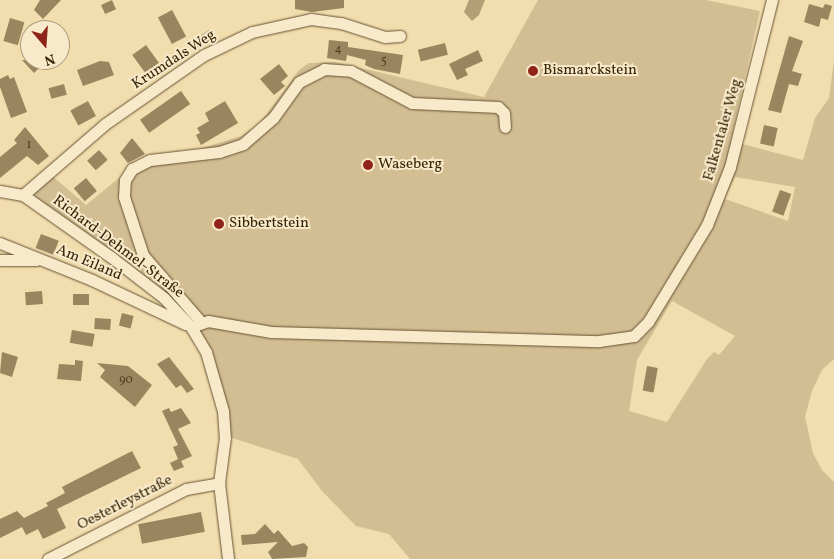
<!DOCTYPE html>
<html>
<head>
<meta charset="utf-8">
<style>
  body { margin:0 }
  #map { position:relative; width:834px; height:559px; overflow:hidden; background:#f2ddae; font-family:Vollkorn,serif }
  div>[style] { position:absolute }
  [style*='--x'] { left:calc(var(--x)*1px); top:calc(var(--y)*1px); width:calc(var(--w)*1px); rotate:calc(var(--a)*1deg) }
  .green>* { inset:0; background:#d2be92 }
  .water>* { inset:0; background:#b39e76 }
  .building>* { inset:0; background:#99855e; transform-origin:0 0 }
  .roads { filter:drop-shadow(0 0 1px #665332) drop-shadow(0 0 1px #665332) }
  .minor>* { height:11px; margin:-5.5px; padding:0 5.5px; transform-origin:5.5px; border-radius:5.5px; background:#f7e9ca }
  .dots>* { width:14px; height:14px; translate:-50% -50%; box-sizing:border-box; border:2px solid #f7e9ca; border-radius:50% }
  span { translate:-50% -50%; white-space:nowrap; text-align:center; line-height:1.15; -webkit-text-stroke:4px #f7e9ca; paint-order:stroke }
  .number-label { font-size:12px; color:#503d1e }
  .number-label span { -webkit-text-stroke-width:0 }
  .street-label { font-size:15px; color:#382508 }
  .poi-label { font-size:15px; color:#382508 }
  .left { translate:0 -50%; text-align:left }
  .north { position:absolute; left:20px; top:20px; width:50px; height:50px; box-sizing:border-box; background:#f7e9ca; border:1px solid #ab9b7c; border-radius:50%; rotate:162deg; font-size:14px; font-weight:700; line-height:20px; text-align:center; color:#382508 }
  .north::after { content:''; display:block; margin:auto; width:18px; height:22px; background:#8f2418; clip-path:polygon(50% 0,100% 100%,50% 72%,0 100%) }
</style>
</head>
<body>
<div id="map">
  <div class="green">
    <i style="clip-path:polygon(evenodd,538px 0,706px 0,760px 11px,731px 141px,803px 160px,815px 118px,829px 98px,834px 61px,834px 359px,822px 370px,812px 391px,805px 417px,813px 453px,822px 470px,834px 482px,834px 559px,410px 559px,389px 534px,356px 526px,322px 491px,298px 459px,229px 437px,215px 365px,200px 329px,187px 313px,36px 197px,35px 192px,51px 175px,86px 205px,147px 155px,190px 152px,241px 136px,259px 124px,299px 70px,309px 63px,335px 62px,484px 97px,538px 0,735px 177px,795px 187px,788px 221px,725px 199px,735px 177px,538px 0,672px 301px,735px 336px,719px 355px,714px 352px,707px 359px,667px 422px,629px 411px,637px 360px,672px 301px)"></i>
  </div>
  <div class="water">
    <i style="clip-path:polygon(469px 0,485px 0,479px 15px,472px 21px,464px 12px)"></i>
  </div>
  <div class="building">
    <i style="clip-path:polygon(40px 0,61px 0,43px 19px,34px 10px)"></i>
    <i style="left:112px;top:0;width:10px;height:12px;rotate:66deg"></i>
    <i style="clip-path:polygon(295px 0,344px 0,344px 8px,312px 12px,295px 9px)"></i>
    <i style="clip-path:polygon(809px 4px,823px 8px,825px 4px,832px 6px,828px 20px,821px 18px,819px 27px,804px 22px)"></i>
    <i style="left:172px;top:10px;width:30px;height:16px;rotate:62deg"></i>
    <i style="left:10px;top:18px;width:15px;height:24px;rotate:16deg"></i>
    <i style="left:209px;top:30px;width:9px;height:21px;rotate:58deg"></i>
    <i style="clip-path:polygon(789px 36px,803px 41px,792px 71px,802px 74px,798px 86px,789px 84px,781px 113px,768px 110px)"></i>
    <i style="clip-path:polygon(329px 40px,348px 42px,348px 47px,403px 55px,400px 74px,374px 69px,365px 65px,366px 60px,347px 55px,346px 61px,327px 58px)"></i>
    <i style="left:445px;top:43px;width:12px;height:28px;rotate:76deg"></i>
    <i style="left:146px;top:45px;width:22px;height:17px;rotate:54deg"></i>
    <i style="clip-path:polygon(478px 50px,483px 61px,465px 69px,468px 75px,457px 80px,449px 64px)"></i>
    <i style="clip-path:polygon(22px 60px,36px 60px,41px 66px,34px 73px)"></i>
    <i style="clip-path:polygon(100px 61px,109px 62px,114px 75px,83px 86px,77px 70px)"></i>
    <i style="clip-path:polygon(279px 64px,288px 76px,281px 82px,285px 86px,274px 95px,260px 79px)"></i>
    <i style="clip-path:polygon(8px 75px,10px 79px,14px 77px,27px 112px,11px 118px,0 87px,0 79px)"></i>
    <i style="left:64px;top:84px;width:11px;height:16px;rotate:75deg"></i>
    <i style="left:181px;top:91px;width:16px;height:50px;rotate:55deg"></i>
    <i style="left:88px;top:101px;width:17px;height:20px;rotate:62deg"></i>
    <i style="clip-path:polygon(225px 101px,238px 123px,201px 145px,196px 135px,200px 133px,197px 128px,209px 121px,205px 113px)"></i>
    <i style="left:764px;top:125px;width:14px;height:19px;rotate:12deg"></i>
    <i style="clip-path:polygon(25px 127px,49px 156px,38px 165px,27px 156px,0 178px,0 157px,17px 143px,14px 140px)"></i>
    <i style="clip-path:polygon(132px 138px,145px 154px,128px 163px,120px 153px)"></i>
    <i style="left:99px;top:150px;width:13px;height:16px;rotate:48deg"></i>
    <i style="left:86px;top:178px;width:17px;height:16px;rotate:50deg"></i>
    <i style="left:780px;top:190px;width:12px;height:23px;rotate:20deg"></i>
    <i style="left:41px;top:234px;width:19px;height:15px;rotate:21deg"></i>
    <i style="left:42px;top:291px;width:13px;height:17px;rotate:86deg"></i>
    <i style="left:73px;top:294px;width:16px;height:11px"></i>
    <i style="left:122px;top:313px;width:12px;height:13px;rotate:14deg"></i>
    <i style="left:95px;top:318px;width:16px;height:11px;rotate:4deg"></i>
    <i style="left:72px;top:330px;width:23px;height:13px;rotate:10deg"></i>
    <i style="clip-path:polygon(2px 352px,18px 357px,12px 377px,0 373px)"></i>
    <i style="clip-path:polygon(169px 357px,194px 389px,187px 393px,181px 385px,176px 388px,157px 364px)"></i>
    <i style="clip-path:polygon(75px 360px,83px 361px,81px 381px,57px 379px,59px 364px,75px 365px)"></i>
    <i style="clip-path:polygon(97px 363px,128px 366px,152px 385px,135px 407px,100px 377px,105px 370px)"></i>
    <i style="left:647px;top:366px;width:11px;height:25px;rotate:10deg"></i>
    <i style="clip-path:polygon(169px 408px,171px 412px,181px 408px,191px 423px,178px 429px,192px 456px,181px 461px,184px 467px,174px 471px,170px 463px,178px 459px,173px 447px,178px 445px,162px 411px)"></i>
    <i style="clip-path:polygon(132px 451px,141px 468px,57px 509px,66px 528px,43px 539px,38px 529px,26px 535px,22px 527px,0 538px,0 519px,17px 511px,24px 518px,48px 506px,46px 503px,65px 493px,62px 487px)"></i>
    <i style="left:201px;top:512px;width:20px;height:64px;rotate:79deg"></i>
    <i style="clip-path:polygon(265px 524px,274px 534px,278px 530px,292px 546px,304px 543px,308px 547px,306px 557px,272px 559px,268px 552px,278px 542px,242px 545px,241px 535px,255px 534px)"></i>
  </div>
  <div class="roads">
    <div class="minor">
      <i style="--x:0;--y:191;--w:23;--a:10"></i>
      <i style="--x:23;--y:195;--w:108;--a:35.2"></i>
      <i style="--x:111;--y:257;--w:67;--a:37.7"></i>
      <i style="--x:164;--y:298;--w:40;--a:47"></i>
      <i style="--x:191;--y:327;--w:29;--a:59"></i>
      <i style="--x:206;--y:352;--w:61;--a:73.9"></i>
      <i style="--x:223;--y:411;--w:26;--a:86"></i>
      <i style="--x:225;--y:437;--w:46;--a:97.4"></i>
      <i style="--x:219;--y:483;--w:77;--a:83.2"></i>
      <i style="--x:23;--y:195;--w:108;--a:-40.9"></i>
      <i style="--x:105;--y:124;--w:121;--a:-34.9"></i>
      <i style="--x:204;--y:55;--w:53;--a:-25.6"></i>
      <i style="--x:252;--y:32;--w:60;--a:-12.4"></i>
      <i style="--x:311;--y:19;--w:30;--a:8"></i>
      <i style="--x:341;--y:23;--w:46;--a:17.7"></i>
      <i style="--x:385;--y:37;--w:15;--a:-4"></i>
      <i style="--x:0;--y:243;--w:99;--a:21.9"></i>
      <i style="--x:92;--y:280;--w:103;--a:25.3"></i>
      <i style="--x:0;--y:260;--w:36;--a:0"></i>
      <i style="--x:201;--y:322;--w:89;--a:-130.9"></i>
      <i style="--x:143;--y:255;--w:61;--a:-108.1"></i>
      <i style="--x:124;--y:197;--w:17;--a:-87"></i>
      <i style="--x:125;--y:180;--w:13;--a:-58"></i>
      <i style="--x:132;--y:169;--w:20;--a:-27"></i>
      <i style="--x:150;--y:160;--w:69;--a:-6.6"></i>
      <i style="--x:219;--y:152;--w:25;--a:-18"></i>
      <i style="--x:243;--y:144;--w:40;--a:-41"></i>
      <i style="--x:273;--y:118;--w:44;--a:-54.2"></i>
      <i style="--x:299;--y:82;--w:28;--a:-27"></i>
      <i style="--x:324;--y:69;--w:27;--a:4"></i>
      <i style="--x:351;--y:71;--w:69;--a:27.7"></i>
      <i style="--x:412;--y:103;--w:86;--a:2.7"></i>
      <i style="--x:498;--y:107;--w:8;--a:45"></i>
      <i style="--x:504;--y:113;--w:14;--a:86"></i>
      <i style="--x:191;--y:327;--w:18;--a:-19"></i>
      <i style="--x:208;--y:321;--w:64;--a:9.9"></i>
      <i style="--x:271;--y:332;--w:328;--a:1.6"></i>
      <i style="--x:599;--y:341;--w:35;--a:-8"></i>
      <i style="--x:634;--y:336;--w:20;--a:-45"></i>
      <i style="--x:648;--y:322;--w:114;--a:-58.7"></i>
      <i style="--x:707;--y:225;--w:62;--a:-68.4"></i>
      <i style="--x:730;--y:167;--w:172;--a:-75.9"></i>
      <i style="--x:48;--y:559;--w:155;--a:-26.9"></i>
      <i style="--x:186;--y:489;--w:34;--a:-10"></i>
    </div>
  </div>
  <div class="dots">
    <i style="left:533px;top:71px;background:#8f2418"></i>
    <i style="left:368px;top:165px;background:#8f2418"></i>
    <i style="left:219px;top:224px;background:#8f2418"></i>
  </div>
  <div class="number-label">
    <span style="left:338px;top:50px">4</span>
    <span style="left:384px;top:62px">5</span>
    <span style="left:29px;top:146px">1</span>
    <span style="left:126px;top:381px">90</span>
  </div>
  <div class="street-label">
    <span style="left:174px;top:60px;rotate:-33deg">Krumdals Weg</span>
    <span style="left:723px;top:130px;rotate:-74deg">Falkentaler Weg</span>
    <span style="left:118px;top:247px;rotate:37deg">Richard-Dehmel-Straße</span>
    <span style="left:89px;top:263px;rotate:23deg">Am Eiland</span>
    <span style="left:125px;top:503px;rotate:-27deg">Oesterleystraße</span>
  </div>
  <div class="poi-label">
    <span class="left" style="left:543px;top:71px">Bismarckstein</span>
    <span class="left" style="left:378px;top:165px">Waseberg</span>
    <span class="left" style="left:229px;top:224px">Sibbertstein</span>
  </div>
  <div class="north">N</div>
</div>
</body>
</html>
